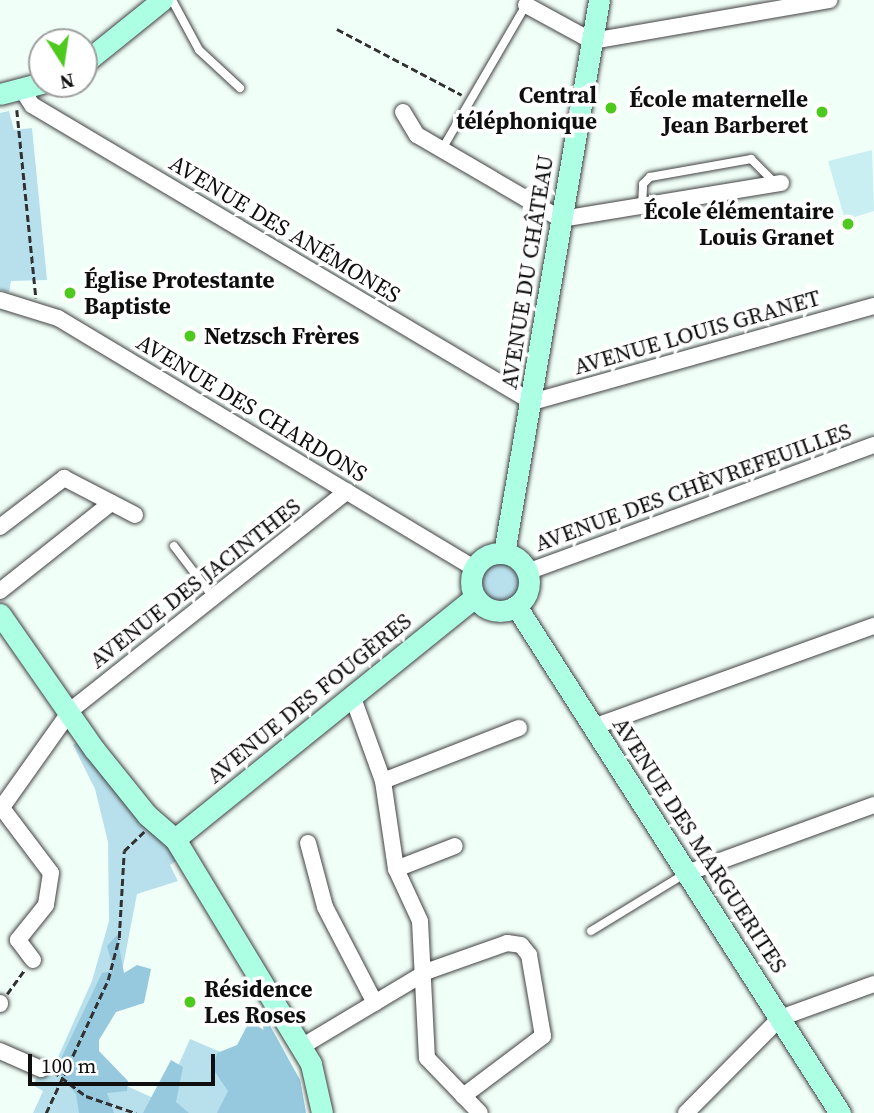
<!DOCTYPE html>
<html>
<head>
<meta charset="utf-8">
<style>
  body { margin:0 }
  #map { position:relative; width:874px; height:1113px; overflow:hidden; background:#f1fff9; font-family:"Source Serif 4",serif }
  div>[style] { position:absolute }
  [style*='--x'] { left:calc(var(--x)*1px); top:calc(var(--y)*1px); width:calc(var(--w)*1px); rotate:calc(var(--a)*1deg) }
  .green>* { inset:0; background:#b8e0ec }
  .round { border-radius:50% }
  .forest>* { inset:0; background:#96c8de }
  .pitch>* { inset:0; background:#caeff3 }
  .path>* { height:2.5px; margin-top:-1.25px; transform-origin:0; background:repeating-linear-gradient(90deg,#313131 0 7px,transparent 0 10.5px) }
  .roads { filter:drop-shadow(0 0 2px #424242) drop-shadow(0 0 2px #424242) }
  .lane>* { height:8px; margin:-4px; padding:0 4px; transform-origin:4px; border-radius:4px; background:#fff }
  .street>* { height:16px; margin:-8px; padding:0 8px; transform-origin:8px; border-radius:8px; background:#fff }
  .secondary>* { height:21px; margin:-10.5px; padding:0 10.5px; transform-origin:10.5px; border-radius:10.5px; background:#acffe2 }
  .secondary>.ring { margin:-10.5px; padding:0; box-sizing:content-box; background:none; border:21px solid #acffe2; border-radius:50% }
  .dots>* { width:19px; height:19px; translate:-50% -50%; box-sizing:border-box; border:4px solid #fff; border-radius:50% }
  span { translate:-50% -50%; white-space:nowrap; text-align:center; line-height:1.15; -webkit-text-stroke:7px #fff; paint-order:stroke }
  .poi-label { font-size:23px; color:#0f0f0f; font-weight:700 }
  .right { translate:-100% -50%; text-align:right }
  .left { translate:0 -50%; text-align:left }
  .street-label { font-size:23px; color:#0f0f0f }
  .north { position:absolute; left:28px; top:28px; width:70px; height:70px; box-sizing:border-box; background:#fff; border:2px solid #9f9f9f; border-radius:50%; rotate:168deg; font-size:19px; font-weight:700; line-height:28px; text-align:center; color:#0f0f0f }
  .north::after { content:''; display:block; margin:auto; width:24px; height:32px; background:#4ec91e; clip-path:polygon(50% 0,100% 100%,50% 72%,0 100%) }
  .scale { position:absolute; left:28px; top:1054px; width:187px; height:32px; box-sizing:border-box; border:4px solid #0f0f0f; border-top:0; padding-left:9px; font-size:21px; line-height:24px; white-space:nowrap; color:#0f0f0f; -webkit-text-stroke:5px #fff; paint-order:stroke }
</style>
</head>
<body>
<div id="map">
  <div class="green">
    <i style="clip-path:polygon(9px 111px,14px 130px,32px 128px,47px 280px,11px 281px,9px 292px,0 290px,0 113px)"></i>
    <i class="round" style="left:481px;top:563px;width:38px;height:38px"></i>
    <i style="clip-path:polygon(81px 740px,179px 859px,170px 865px,178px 881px,137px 894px,121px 977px,83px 1066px,162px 1102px,190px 1039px,237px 1059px,259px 1010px,300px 1080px,306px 1113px,33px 1113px,43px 1091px,33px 1085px,45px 1062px,54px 1066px,92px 981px,109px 921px,108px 842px,95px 789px,73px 745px)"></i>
  </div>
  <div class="forest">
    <i style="clip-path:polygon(117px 935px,124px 973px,137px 965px,151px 969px,144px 1003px,116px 1012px,99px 1040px,99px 1051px,128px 1081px,127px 1091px,107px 1093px,114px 1113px,79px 1113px,76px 1094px,56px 1069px,102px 973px,114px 971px,107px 946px)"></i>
    <i style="clip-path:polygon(267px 1020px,300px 1080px,306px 1113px,217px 1113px,228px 1091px,213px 1069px,217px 1053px,237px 1045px,247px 1026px)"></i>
    <i style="clip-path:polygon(171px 1060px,183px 1067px,176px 1102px,189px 1113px,143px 1113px)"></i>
  </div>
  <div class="pitch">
    <i style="clip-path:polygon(872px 150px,874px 211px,845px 220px,828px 161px)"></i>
  </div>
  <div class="path">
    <i style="--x:337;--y:29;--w:141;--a:27.8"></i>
    <i style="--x:17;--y:110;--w:189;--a:84.2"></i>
    <i style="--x:7;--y:994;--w:29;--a:-54"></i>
    <i style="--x:53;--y:1071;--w:41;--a:37.1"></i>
    <i style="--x:86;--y:1096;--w:53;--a:18.8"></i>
    <i style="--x:46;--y:1113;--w:147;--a:-65"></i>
    <i style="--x:108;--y:980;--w:43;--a:-75.3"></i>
    <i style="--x:119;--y:938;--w:87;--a:-86.7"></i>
    <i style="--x:124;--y:851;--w:28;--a:-44"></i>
  </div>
  <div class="roads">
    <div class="lane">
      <i style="--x:172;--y:0;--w:57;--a:61.6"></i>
      <i style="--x:199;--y:50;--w:56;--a:42.8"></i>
      <i style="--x:441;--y:151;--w:169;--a:-59.8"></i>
      <i style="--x:642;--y:206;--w:22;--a:-87"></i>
      <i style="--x:643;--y:184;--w:10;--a:-45"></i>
      <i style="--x:650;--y:177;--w:103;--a:-10.1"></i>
      <i style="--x:751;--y:159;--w:35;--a:45"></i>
      <i style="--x:174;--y:546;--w:64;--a:52.6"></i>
      <i style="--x:591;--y:931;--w:111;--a:-31.4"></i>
    </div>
    <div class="street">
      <i style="--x:526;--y:5;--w:75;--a:28.6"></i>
      <i style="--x:592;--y:41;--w:241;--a:-9.8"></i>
      <i style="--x:21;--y:88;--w:20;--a:57"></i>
      <i style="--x:32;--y:105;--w:582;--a:30.71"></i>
      <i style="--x:532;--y:402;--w:355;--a:-15.7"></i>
      <i style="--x:403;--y:112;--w:27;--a:59"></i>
      <i style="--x:417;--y:135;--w:167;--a:30.3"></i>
      <i style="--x:561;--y:219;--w:223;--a:-9.3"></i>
      <i style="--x:0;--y:300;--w:61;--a:17.2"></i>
      <i style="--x:58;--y:318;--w:485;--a:31"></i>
      <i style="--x:0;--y:527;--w:81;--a:-37.4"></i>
      <i style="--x:64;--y:478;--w:80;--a:27.5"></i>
      <i style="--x:527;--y:572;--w:370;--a:-20.1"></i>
      <i style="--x:0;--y:591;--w:142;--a:-38.4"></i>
      <i style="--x:353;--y:698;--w:88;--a:70.1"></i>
      <i style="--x:383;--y:781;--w:89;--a:81.6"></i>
      <i style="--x:396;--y:869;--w:57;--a:65.2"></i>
      <i style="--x:420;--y:921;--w:137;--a:87.1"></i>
      <i style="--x:427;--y:1058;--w:76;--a:46.1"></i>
      <i style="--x:593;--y:727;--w:299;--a:-19.8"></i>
      <i style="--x:383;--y:781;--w:146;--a:-21.3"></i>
      <i style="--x:2;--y:808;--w:81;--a:53"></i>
      <i style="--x:51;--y:873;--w:32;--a:99"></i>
      <i style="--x:46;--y:905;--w:45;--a:128.7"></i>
      <i style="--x:18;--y:940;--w:25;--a:53"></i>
      <i style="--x:0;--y:810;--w:123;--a:-54.6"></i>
      <i style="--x:71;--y:710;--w:352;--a:-38.4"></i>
      <i style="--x:308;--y:843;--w:66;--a:75.1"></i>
      <i style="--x:325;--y:907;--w:108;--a:62.5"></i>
      <i style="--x:396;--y:869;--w:63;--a:-21.3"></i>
      <i style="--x:687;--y:873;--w:199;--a:-20"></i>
      <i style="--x:0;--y:1004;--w:1;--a:-90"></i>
      <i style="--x:301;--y:1047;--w:148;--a:-30.9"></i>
      <i style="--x:428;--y:971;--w:84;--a:-19.5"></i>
      <i style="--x:507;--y:943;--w:14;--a:8"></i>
      <i style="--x:521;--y:945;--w:13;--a:51"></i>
      <i style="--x:529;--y:955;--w:82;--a:80.2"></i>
      <i style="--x:543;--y:1036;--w:100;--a:143.1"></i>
      <i style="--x:0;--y:1051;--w:45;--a:23.7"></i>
      <i style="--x:686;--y:1113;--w:134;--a:-45.3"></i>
      <i style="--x:780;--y:1018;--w:100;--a:-19.9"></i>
    </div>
    <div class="secondary">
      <i style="--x:84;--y:63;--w:100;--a:-38.9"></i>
      <i style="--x:0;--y:94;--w:43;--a:-14.7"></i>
      <i style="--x:504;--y:553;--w:561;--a:-80.25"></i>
      <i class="ring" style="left:471px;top:553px;width:37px;height:37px"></i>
      <i style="--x:516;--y:606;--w:602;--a:57.42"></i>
      <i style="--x:0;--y:614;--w:165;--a:55.2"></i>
      <i style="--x:94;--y:749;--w:85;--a:51.2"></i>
      <i style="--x:147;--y:815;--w:37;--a:41"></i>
      <i style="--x:175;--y:839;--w:263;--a:58.8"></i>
      <i style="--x:311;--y:1064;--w:50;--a:77.3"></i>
      <i style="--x:175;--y:839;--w:385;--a:-38.9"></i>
    </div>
  </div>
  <div class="dots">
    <i style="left:611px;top:108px;background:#4ec91e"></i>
    <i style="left:822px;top:112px;background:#4ec91e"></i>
    <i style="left:848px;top:224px;background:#4ec91e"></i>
    <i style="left:70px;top:293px;background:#4ec91e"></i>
    <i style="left:190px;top:336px;background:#4ec91e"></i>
    <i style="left:190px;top:1002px;background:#4ec91e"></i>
  </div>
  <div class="poi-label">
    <span class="right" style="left:597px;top:108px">Central<br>téléphonique</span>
    <span class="right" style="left:808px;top:112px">École maternelle<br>Jean Barberet</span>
    <span class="right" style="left:834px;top:224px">École élémentaire<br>Louis Granet</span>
    <span class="left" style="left:84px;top:293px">Église Protestante<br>Baptiste</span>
    <span class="left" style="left:204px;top:336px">Netzsch Frères</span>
    <span class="left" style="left:204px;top:1002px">Résidence<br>Les Roses</span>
  </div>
  <div class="street-label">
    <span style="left:285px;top:229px;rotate:31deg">AVENUE DES ANÉMONES</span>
    <span style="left:527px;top:272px;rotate:-81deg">AVENUE DU CHÂTEAU</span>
    <span style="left:697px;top:332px;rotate:-16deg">AVENUE LOUIS GRANET</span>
    <span style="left:252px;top:408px;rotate:31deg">AVENUE DES CHARDONS</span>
    <span style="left:693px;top:487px;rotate:-20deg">AVENUE DES CHÈVREFEUILLES</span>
    <span style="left:195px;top:583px;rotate:-38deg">AVENUE DES JACINTHES</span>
    <span style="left:309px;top:698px;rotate:-39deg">AVENUE DES FOUGÈRES</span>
    <span style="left:700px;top:845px;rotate:57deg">AVENUE DES MARGUERITES</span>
  </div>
  <div class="north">N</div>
  <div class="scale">100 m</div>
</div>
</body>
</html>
